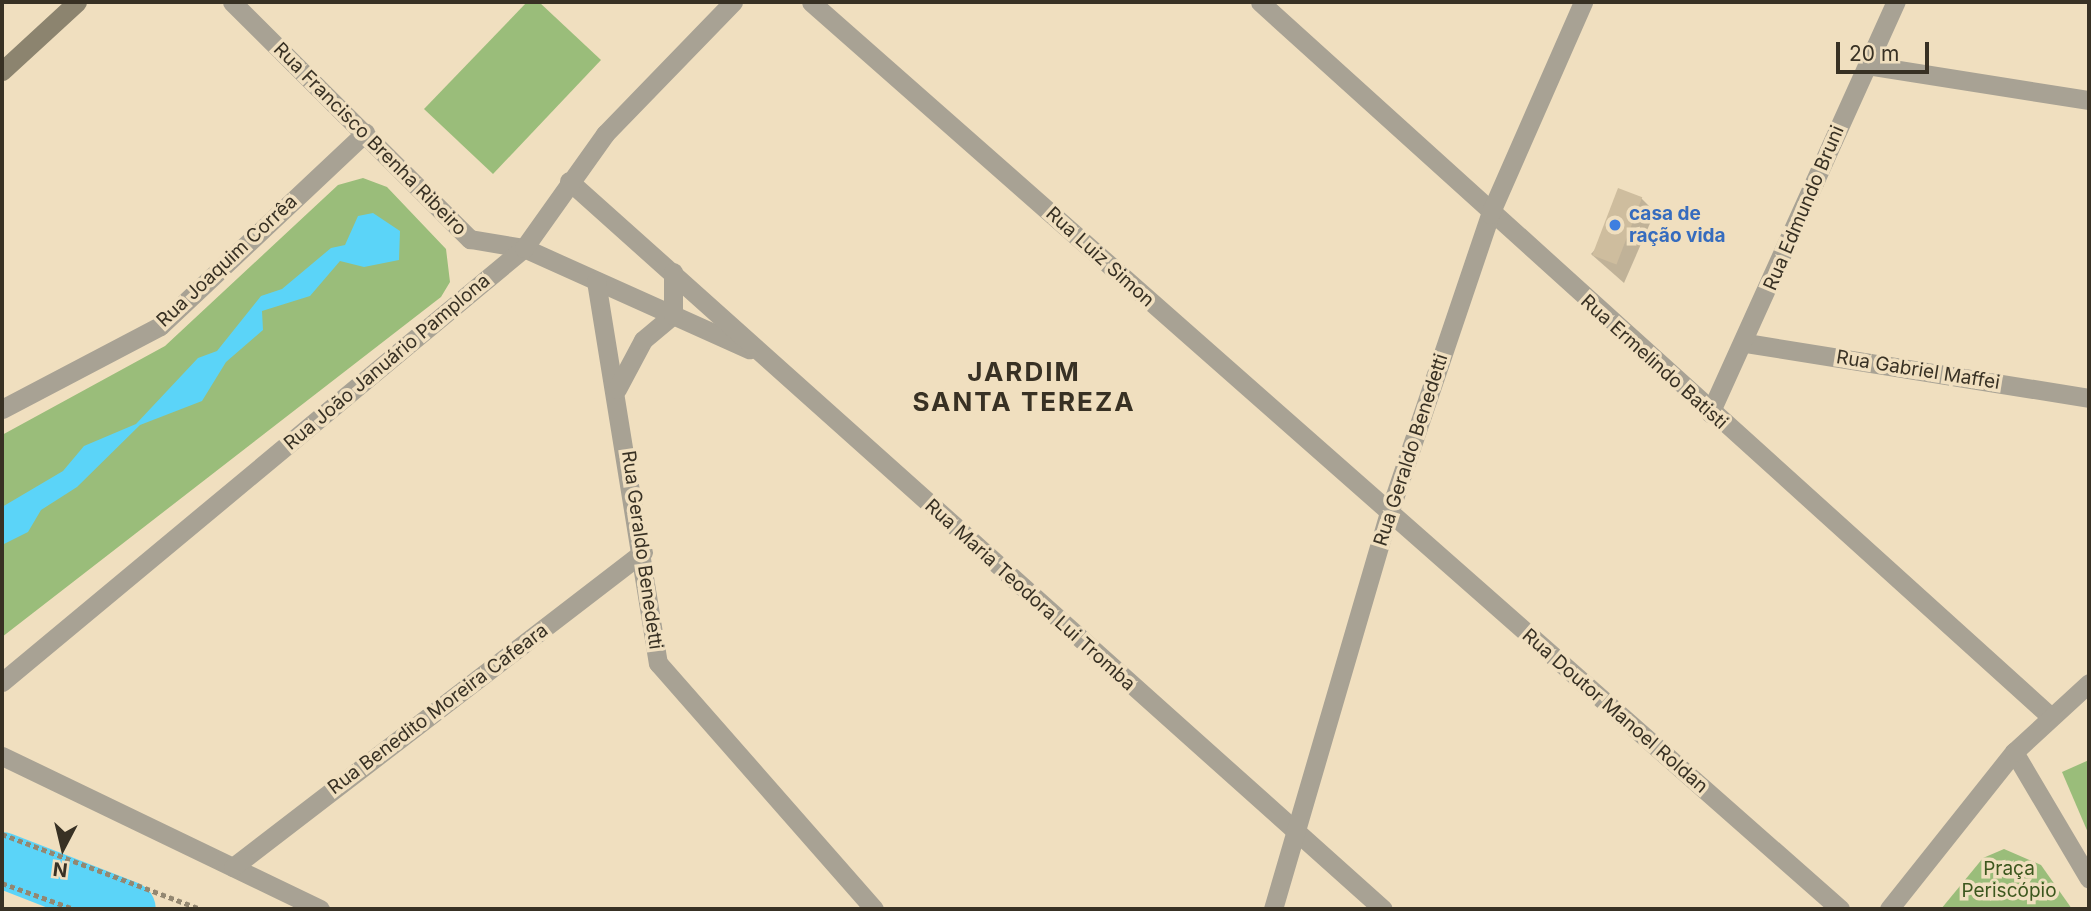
<!DOCTYPE html>
<html>
<head>
<meta charset="utf-8">
<style>
  body { margin:0 }
  #map { position:relative; width:2091px; height:911px; overflow:hidden; background:#f0dfbf; font-family:Inter,sans-serif }
  div>[style] { position:absolute }
  [style*='--x'] { left:calc(var(--x)*1px); top:calc(var(--y)*1px); width:calc(var(--w)*1px); rotate:calc(var(--a)*1deg) }
  .green>* { inset:0; background:#9abd7a }
  .water>* { inset:0; background:#5bd4f8 }
  .shadow>* { inset:0; background:#0003 }
  .river>* { height:56px; margin:-28px; padding:0 28px; transform-origin:28px; border-radius:28px; background:#5bd4f8 }
  .building>* { inset:0; background:#cebd9e; transform-origin:0 0 }
  .path>* { height:4.5px; margin-top:-2.25px; transform-origin:0; background:repeating-linear-gradient(90deg,#938771 0 5px,transparent 0 8.5px) }
  .minor>* { height:19px; margin:-9.5px; padding:0 9.5px; transform-origin:9.5px; border-radius:9.5px; background:#a8a294 }
  .secondary>* { height:19px; margin:-9.5px; padding:0 9.5px; transform-origin:9.5px; border-radius:9.5px; background:#8c846f }
  .dots>* { width:19px; height:19px; translate:-50% -50%; box-sizing:border-box; border:4px solid #f0dfbf; border-radius:50% }
  span { translate:-50% -50%; white-space:nowrap; text-align:center; line-height:1.15; -webkit-text-stroke:7px #f0dfbf; paint-order:stroke }
  .street-label { font-size:19px; color:#383124 }
  .shop-label { font-size:19px; color:#366cbe; font-weight:700 }
  .left { translate:0 -50%; text-align:left }
  .park-label { font-size:19px; color:#3c571e }
  .district-label { font-size:26px; color:#383124; font-weight:700; letter-spacing:2px }
  .frame { position:absolute; inset:0; border:4px solid #383124; pointer-events:none }
  .north { position:absolute; left:28px; top:813px; width:70px; height:70px; -webkit-text-stroke:5px #f0dfbf; paint-order:stroke; rotate:187deg; font-size:19px; font-weight:700; line-height:28px; text-align:center; color:#383124 }
  .north::after { content:''; display:block; margin:auto; width:24px; height:32px; background:#383124; clip-path:polygon(50% 0,100% 100%,50% 72%,0 100%) }
  .scale { position:absolute; left:1836px; top:42px; width:93px; height:32px; box-sizing:border-box; border:4px solid #383124; border-top:0; padding-left:9px; font-size:21px; line-height:24px; white-space:nowrap; color:#383124; -webkit-text-stroke:5px #f0dfbf; paint-order:stroke }
</style>
</head>
<body>
<div id="map">
  <div class="green">
    <i style="clip-path:polygon(527px 2px,539px 2px,601px 60px,493px 174px,424px 109px)"></i>
    <i style="clip-path:polygon(363px 178px,387px 187px,446px 249px,450px 282px,441px 297px,2px 637px,2px 435px,165px 346px,338px 185px)"></i>
    <i style="clip-path:polygon(2089px 760px,2089px 835px,2062px 772px)"></i>
    <i style="clip-path:polygon(2004px 849px,2041px 865px,2072px 909px,1941px 909px,1983px 858px)"></i>
  </div>
  <div class="water">
    <i style="clip-path:polygon(373px 213px,400px 231px,399px 260px,364px 267px,340px 261px,310px 296px,262px 311px,263px 330px,226px 362px,202px 401px,140px 425px,77px 487px,41px 510px,28px 532px,2px 545px,2px 507px,63px 471px,84px 446px,136px 424px,198px 358px,217px 351px,261px 296px,282px 289px,331px 248px,345px 245px,358px 216px)"></i>
  </div>
  <div class="shadow">
    <i style="clip-path:polygon(1641px 198px,1655px 212px,1624px 283px,1591px 254px)"></i>
  </div>
  <div class="river">
    <i style="--x:2;--y:860;--w:135;--a:21.3"></i>
  </div>
  <div class="building">
    <i style="left:1618px;top:188px;width:26px;height:72px;rotate:21deg"></i>
  </div>
  <div class="path">
    <i style="--x:2;--y:834;--w:212;--a:20.7"></i>
    <i style="--x:2;--y:883;--w:77;--a:19.9"></i>
  </div>
  <div class="minor">
    <i style="--x:232;--y:2;--w:336;--a:44.9"></i>
    <i style="--x:470;--y:239;--w:55;--a:9.5"></i>
    <i style="--x:524;--y:248;--w:247;--a:24.2"></i>
    <i style="--x:811;--y:2;--w:1372;--a:41.39"></i>
    <i style="--x:1260;--y:2;--w:1066;--a:42.11"></i>
    <i style="--x:1867;--y:65;--w:225;--a:9"></i>
    <i style="--x:569;--y:181;--w:1092;--a:41.81"></i>
    <i style="--x:596;--y:281;--w:387;--a:80.8"></i>
    <i style="--x:658;--y:663;--w:327;--a:48.7"></i>
    <i style="--x:1746;--y:343;--w:347;--a:9.1"></i>
    <i style="--x:617;--y:389;--w:55;--a:-62"></i>
    <i style="--x:643;--y:340;--w:39;--a:-40"></i>
    <i style="--x:673;--y:315;--w:43;--a:-90"></i>
    <i style="--x:2;--y:409;--w:178;--a:-27.7"></i>
    <i style="--x:160;--y:326;--w:282;--a:-43.3"></i>
    <i style="--x:1710;--y:413;--w:451;--a:-65.7"></i>
    <i style="--x:2;--y:682;--w:679;--a:-39.74"></i>
    <i style="--x:524;--y:248;--w:140;--a:-54.6"></i>
    <i style="--x:605;--y:134;--w:184;--a:-45.9"></i>
    <i style="--x:2014;--y:752;--w:147;--a:59.4"></i>
    <i style="--x:2;--y:756;--w:353;--a:25.7"></i>
    <i style="--x:233;--y:867;--w:517;--a:-37.53"></i>
    <i style="--x:1273;--y:909;--w:413;--a:-73.7"></i>
    <i style="--x:1389;--y:513;--w:316;--a:-71.3"></i>
    <i style="--x:1490;--y:214;--w:232;--a:-66.3"></i>
    <i style="--x:1889;--y:909;--w:201;--a:-51.5"></i>
    <i style="--x:2014;--y:752;--w:102;--a:-42.6"></i>
  </div>
  <div class="secondary">
    <i style="--x:2;--y:71;--w:102;--a:-42.6"></i>
  </div>
  <div class="dots">
    <i style="left:1615px;top:225px;background:#3f7fe0"></i>
  </div>
  <div class="street-label">
    <span style="left:370px;top:139px;rotate:45deg">Rua Francisco Brenha Ribeiro</span>
    <span style="left:1804px;top:208px;rotate:-67deg">Rua Edmundo Bruni</span>
    <span style="left:1100px;top:257px;rotate:42deg">Rua Luiz Simon</span>
    <span style="left:227px;top:261px;rotate:-43deg">Rua Joaquim Corrêa</span>
    <span style="left:387px;top:362px;rotate:-40deg">Rua João Januário Pamplona</span>
    <span style="left:1654px;top:362px;rotate:42deg">Rua Ermelindo Batisti</span>
    <span style="left:1918px;top:370px;rotate:9deg">Rua Gabriel Maffei</span>
    <span style="left:1411px;top:450px;rotate:-72deg">Rua Geraldo Benedetti</span>
    <span style="left:642px;top:550px;rotate:82deg">Rua Geraldo Benedetti</span>
    <span style="left:1030px;top:595px;rotate:42deg">Rua Maria Teodora Lui Tromba</span>
    <span style="left:438px;top:709px;rotate:-37deg">Rua Benedito Moreira Cafeara</span>
    <span style="left:1615px;top:711px;rotate:41deg">Rua Doutor Manoel Roldan</span>
  </div>
  <div class="shop-label">
    <span class="left" style="left:1629px;top:225px">casa de<br>ração vida</span>
  </div>
  <div class="park-label">
    <span style="left:2009px;top:880px">Praça<br>Periscópio</span>
  </div>
  <div class="district-label">
    <span style="left:1024px;top:387px">JARDIM<br>SANTA TEREZA</span>
  </div>
  <div class="frame"></div>
  <div class="north">N</div>
  <div class="scale">20 m</div>
</div>
</body>
</html>
